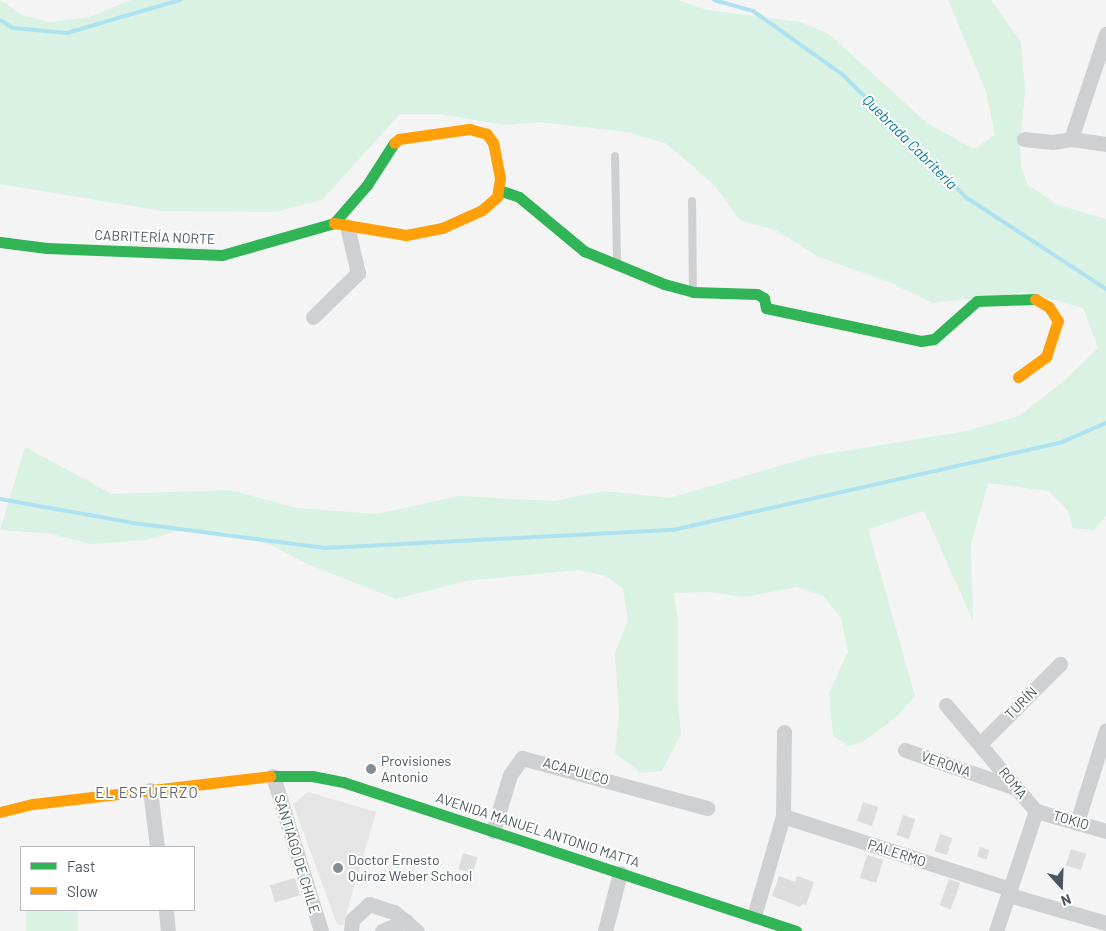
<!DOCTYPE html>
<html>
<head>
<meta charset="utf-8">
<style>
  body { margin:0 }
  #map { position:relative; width:1106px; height:931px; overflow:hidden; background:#f4f4f4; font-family:Barlow,sans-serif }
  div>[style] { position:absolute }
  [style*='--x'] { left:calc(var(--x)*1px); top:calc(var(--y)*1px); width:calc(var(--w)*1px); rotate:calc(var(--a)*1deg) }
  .education>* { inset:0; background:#e6e5e6 }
  .green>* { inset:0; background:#d9f2e3; transform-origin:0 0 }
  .stream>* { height:4px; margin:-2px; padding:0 2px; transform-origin:2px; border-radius:2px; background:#aee2f0 }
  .building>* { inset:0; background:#ddddde; transform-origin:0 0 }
  .lane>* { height:8px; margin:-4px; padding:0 4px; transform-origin:4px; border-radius:4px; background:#ced0d2 }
  .street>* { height:15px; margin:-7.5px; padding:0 7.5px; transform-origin:7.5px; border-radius:7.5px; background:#ced0d2 }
  .fast>* { height:11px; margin:-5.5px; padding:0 5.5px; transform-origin:5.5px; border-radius:5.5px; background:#30b455 }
  .slow>* { height:11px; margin:-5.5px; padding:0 5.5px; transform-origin:5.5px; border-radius:5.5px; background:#ff9f0a }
  .dots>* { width:14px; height:14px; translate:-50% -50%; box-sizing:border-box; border:2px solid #fff; border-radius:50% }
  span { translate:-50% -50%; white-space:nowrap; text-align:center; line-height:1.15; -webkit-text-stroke:4px #fff; paint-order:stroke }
  .street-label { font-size:14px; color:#4a5661 }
  .poi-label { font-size:14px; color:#4a5661 }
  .left { translate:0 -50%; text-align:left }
  .water-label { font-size:15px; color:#0c7c9b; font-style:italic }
  .neighbourhood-label { font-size:15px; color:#5f6368; letter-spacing:1px }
  .legend { position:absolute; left:20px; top:846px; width:175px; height:65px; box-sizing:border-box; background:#fff; border:1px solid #b7bbc0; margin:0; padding:6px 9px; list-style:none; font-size:15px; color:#4a5661 }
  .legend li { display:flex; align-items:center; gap:10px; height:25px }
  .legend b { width:25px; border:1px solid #b7bbc0 }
  .north { position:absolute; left:1036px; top:861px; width:50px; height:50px; -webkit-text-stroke:4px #fff; paint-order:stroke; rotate:160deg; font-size:14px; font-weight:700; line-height:20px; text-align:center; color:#4a5661 }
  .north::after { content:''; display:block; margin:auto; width:18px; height:22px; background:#4a5661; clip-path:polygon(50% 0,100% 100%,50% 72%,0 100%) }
</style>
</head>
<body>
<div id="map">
  <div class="education">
    <i style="clip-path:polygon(308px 792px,376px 812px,343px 925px,337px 924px,293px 804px)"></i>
  </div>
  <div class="green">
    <i style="clip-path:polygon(0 0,22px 15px,50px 22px,90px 17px,131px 0,678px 0,707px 10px,800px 22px,829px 34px,927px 123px,974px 149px,995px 135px,986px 91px,948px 0,991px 0,1021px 42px,1025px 92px,1020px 145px,1021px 167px,1028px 185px,1058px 205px,1106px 219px,1106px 516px,1094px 530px,1072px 528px,1068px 511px,1049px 491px,988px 483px,971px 544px,973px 621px,924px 511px,868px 529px,915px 696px,893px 720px,862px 742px,849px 746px,833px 736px,829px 692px,848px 652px,841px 618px,823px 596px,797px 587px,745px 597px,708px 592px,674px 593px,678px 622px,678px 706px,681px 734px,662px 771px,642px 773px,615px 754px,619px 713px,615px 653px,628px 620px,623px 589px,606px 576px,579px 570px,465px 581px,396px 599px,307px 564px,271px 545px,225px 532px,181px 530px,147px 540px,91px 544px,52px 534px,0 530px,25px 447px,112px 494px,230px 490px,297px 508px,377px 514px,459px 496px,554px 501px,604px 491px,670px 498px,813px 456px,967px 431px,1019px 416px,1064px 381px,1098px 348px,1083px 308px,1026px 292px,933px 303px,889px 282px,819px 257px,777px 231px,740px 220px,715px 186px,667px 144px,627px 132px,540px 122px,505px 125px,439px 114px,400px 114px,322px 200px,275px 212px,163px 211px,0 184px)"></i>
    <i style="left:26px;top:910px;width:52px;height:21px"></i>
  </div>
  <div class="stream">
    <i style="--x:714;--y:0;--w:41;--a:15.8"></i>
    <i style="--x:753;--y:11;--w:110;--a:35.4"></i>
    <i style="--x:843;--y:75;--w:175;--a:44.8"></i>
    <i style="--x:967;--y:198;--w:166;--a:33.2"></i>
    <i style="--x:0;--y:20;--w:15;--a:32"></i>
    <i style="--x:13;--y:28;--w:54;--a:5.3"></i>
    <i style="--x:67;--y:33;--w:118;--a:-16.3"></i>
    <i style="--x:0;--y:499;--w:135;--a:10.2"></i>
    <i style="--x:133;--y:523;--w:194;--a:7.4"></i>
    <i style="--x:325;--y:548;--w:348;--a:-3"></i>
    <i style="--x:673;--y:530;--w:399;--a:-12.7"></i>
    <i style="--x:1062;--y:442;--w:48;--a:-23.4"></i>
  </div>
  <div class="building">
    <i style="left:863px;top:802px;width:16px;height:20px;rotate:18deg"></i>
    <i style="left:903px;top:815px;width:13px;height:21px;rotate:18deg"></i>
    <i style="left:940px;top:834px;width:13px;height:18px;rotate:18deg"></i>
    <i style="left:980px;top:847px;width:10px;height:10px;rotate:17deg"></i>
    <i style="left:1071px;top:849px;width:16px;height:17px;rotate:18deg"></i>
    <i style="left:463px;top:853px;width:15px;height:17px;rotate:16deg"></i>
    <i style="left:867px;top:855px;width:17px;height:24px;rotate:17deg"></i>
    <i style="clip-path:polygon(779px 876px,795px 882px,797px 876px,814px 882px,806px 905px,802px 904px,800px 907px,772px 896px)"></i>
    <i style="left:295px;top:878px;width:18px;height:26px;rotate:74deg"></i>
    <i style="left:949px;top:879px;width:12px;height:28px;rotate:20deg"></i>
  </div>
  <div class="lane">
    <i style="--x:615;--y:156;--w:105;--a:88.9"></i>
    <i style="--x:692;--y:201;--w:89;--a:89.4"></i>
  </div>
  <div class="street">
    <i style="--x:1024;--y:139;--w:29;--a:6"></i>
    <i style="--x:1053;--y:142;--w:18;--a:-9"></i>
    <i style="--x:1071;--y:139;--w:111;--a:-71.6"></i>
    <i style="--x:1071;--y:139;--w:35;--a:8"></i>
    <i style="--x:313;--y:317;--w:63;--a:-44.4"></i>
    <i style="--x:358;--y:273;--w:48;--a:-103.2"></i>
    <i style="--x:946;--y:705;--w:139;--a:49.7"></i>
    <i style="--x:981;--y:743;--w:112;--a:-45"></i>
    <i style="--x:905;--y:750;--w:117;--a:18.9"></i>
    <i style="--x:273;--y:776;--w:162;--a:72.8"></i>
    <i style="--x:150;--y:790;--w:57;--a:83"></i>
    <i style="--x:1036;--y:811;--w:73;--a:15.9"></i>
    <i style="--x:783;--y:816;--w:239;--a:17.8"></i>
    <i style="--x:1077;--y:822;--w:96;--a:-72.5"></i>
    <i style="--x:493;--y:831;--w:59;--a:-73.1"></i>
    <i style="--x:510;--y:775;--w:21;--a:-55"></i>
    <i style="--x:522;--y:758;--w:192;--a:15.1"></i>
    <i style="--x:1009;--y:895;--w:101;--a:16.1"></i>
    <i style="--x:166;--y:910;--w:21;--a:85"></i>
    <i style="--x:754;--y:916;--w:104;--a:-73.8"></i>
    <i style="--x:783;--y:816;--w:84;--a:-89.3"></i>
    <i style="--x:351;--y:931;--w:11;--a:-85"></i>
    <i style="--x:352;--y:920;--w:23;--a:-43"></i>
    <i style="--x:369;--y:904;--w:26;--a:18"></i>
    <i style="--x:394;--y:912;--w:30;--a:40"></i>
    <i style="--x:382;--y:931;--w:26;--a:-23"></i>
    <i style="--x:605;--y:931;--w:60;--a:-75.5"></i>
    <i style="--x:996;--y:931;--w:126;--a:-71.6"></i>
  </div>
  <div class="fast">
    <i style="--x:499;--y:190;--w:21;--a:19"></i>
    <i style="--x:519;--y:197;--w:85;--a:39.7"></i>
    <i style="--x:584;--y:251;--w:87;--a:22.4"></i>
    <i style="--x:664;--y:284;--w:30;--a:15"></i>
    <i style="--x:693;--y:292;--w:64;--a:1.8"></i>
    <i style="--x:757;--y:294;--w:8;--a:30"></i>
    <i style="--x:764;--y:298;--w:10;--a:79"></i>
    <i style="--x:766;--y:308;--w:158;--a:12"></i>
    <i style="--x:921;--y:341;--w:13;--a:-9"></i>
    <i style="--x:934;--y:339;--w:57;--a:-41.5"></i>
    <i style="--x:977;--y:301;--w:58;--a:-2"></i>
    <i style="--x:0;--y:242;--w:47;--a:7.3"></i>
    <i style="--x:47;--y:248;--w:175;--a:2.3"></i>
    <i style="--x:222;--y:255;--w:116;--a:-15.9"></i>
    <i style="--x:334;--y:223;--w:50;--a:-49"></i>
    <i style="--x:367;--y:185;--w:50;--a:-57.3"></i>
    <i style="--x:270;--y:776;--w:42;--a:0"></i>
    <i style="--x:312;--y:776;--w:32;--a:11"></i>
    <i style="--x:343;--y:782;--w:477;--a:18.2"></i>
  </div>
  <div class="slow">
    <i style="--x:334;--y:223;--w:73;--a:9.5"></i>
    <i style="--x:406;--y:235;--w:37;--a:-11"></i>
    <i style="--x:442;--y:228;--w:44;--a:-24.2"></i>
    <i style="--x:482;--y:210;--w:20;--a:-41"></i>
    <i style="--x:497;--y:197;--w:19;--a:-81"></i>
    <i style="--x:500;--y:178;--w:36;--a:-101"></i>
    <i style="--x:493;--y:143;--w:11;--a:-124"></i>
    <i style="--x:487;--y:134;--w:19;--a:-164"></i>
    <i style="--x:469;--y:129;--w:71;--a:171.9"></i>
    <i style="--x:399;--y:139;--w:6;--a:141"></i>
    <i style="--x:1018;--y:377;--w:34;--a:-36"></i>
    <i style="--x:1046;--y:357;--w:38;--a:-72"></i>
    <i style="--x:1058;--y:321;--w:17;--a:-123"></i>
    <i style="--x:1049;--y:307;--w:16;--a:-150"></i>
    <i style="--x:0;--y:812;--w:34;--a:-14"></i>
    <i style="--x:33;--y:804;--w:239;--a:-6.7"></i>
  </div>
  <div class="dots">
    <i style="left:371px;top:769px;background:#868d94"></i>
    <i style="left:338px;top:868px;background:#868d94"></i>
  </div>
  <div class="street-label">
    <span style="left:155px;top:237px;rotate:2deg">CABRITERÍA NORTE</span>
    <span style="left:1021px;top:703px;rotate:-45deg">TURÍN</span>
    <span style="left:946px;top:764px;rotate:19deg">VERONA</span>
    <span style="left:576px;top:771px;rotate:16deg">ACAPULCO</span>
    <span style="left:1013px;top:783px;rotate:51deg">ROMA</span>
    <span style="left:1071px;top:820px;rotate:16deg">TOKIO</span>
    <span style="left:538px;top:830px;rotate:18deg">AVENIDA MANUEL ANTONIO MATTA</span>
    <span style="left:897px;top:853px;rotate:18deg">PALERMO</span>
    <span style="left:297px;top:854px;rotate:73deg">SANTIAGO DE CHILE</span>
  </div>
  <div class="poi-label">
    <span class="left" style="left:381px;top:769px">Provisiones<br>Antonio</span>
    <span class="left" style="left:348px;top:868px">Doctor Ernesto<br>Quiroz Weber School</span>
  </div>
  <div class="water-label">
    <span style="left:910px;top:142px;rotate:45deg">Quebrada Cabritería</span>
  </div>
  <div class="neighbourhood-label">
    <span style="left:147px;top:793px">EL ESFUERZO</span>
  </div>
  <ul class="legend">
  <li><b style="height:6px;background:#30b455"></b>Fast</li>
  <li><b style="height:6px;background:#ff9f0a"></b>Slow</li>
  </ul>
  <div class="north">N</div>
</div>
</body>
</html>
